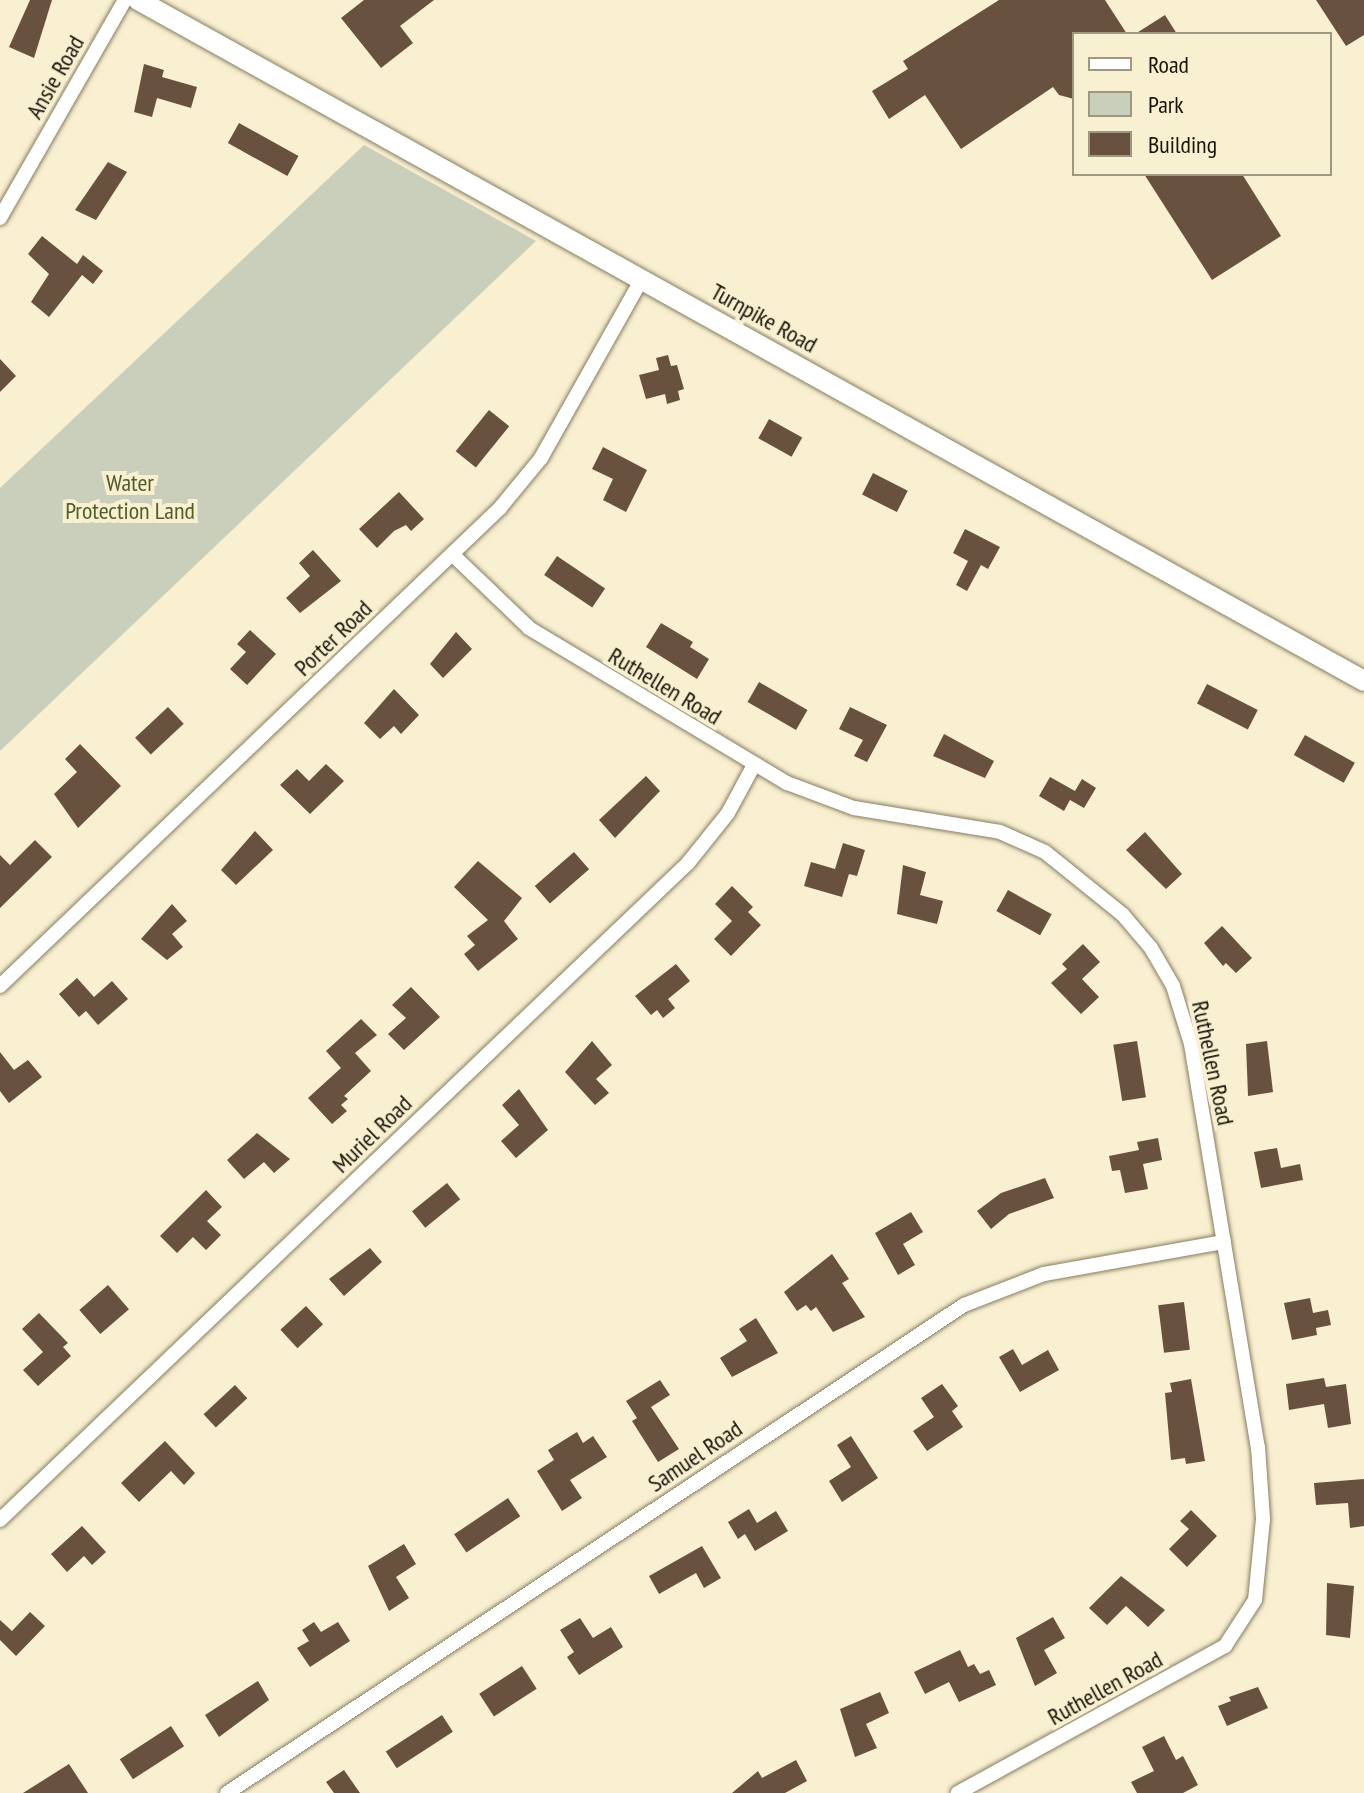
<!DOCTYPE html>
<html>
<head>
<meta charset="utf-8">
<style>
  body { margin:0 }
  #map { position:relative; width:1364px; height:1793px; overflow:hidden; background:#f9f0d1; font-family:"PT Sans Narrow",sans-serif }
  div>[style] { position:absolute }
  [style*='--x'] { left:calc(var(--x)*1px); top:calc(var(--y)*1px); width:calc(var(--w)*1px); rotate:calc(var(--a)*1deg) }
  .green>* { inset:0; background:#c9cfbb }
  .building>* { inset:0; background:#68523f; transform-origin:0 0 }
  .roads { filter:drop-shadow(0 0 2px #857d61) drop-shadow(0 0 2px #857d61) }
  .street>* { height:14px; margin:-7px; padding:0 7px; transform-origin:7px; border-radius:7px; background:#fff }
  .secondary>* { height:20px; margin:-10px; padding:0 10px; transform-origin:10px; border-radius:10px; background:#fff }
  span { translate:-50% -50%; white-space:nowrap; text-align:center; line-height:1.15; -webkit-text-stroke:8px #f9f0d1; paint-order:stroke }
  .street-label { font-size:24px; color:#171409 }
  .park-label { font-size:24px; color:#505d29 }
  .legend { position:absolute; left:1072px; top:32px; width:260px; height:144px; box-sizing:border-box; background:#f9f0d1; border:2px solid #9f9881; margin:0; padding:10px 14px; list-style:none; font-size:24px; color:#171409 }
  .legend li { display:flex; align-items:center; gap:16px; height:40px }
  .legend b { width:40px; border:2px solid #9f9881 }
</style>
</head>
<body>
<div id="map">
  <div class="green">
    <i style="clip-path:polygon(364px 145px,536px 241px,0 751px,0 488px)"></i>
  </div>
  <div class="building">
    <i style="clip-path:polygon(30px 0,52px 0,34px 58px,9px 47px)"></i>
    <i style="clip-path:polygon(364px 0,434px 0,400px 26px,413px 43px,381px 68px,341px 18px)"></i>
    <i style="clip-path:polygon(999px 0,1105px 0,1127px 34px,1074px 34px,1074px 99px,1059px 95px,1053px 87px,961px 149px,925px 95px,889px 119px,872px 91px,908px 69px,903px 61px)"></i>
    <i style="clip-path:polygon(1316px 0,1364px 0,1364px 35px,1346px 46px)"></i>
    <i style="clip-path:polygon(1165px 15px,1177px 34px,1135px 34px)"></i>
    <i style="clip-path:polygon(144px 64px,164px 70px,162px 77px,197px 87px,191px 108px,157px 98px,152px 117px,134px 112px)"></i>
    <i style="left:239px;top:123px;width:68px;height:23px;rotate:29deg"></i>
    <i style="clip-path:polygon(108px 162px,127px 172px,96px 220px,75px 210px)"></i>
    <i style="clip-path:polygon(1144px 174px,1242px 174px,1281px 236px,1212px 280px)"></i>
    <i style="clip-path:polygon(42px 236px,77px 264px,83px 255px,103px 271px,93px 284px,82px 275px,49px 317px,31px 302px,49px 274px,28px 254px)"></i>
    <i style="clip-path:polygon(668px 355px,671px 366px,677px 365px,684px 389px,678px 391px,680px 400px,667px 404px,665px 394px,646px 399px,639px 375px,659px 370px,656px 358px)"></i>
    <i style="clip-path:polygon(0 359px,16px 376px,0 392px)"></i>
    <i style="left:489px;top:410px;width:26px;height:53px;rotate:39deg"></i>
    <i style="left:769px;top:419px;width:38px;height:22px;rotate:29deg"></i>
    <i style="clip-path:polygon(603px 447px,647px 470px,626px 512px,603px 500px,613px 479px,592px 469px)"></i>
    <i style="left:873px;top:473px;width:39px;height:24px;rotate:27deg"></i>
    <i style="clip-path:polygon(399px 492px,424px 519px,411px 531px,406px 525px,394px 531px,377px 548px,359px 529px)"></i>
    <i style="clip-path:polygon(965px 529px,1000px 547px,988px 569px,981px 565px,967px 591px,956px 585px,968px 561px,953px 553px)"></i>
    <i style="clip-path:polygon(313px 550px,341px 581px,300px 613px,286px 598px,310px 576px,299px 563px)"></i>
    <i style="left:557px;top:556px;width:58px;height:23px;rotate:34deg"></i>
    <i style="clip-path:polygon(661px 623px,693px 642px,690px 647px,709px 659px,697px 679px,646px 647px)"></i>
    <i style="clip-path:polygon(250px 630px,276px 654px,247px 685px,230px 669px,246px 652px,237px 644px)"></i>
    <i style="clip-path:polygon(456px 632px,472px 649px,443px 678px,430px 664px)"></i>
    <i style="left:759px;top:682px;width:56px;height:23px;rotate:30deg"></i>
    <i style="left:1207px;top:684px;width:57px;height:22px;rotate:27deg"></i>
    <i style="clip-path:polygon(394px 689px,419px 715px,401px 734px,394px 726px,380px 739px,364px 723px)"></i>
    <i style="left:168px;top:707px;width:23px;height:45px;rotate:47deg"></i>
    <i style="clip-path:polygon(850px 707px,887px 725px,867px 762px,854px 756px,863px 740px,839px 729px)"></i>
    <i style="clip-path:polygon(944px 734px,994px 761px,985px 778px,933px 756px)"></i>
    <i style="left:1305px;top:735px;width:57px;height:23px;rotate:29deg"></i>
    <i style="clip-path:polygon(80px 744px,121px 786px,78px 828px,54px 794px,77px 772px,65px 759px)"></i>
    <i style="clip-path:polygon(326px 764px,344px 781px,310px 814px,280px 785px,297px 769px,309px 781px)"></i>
    <i style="clip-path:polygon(646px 776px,660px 791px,615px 838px,599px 820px)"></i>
    <i style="clip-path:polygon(1050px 777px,1075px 791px,1082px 779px,1096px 788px,1084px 808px,1070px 800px,1064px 811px,1039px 796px)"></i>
    <i style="clip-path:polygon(255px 831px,273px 850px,236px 885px,221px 870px)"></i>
    <i style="clip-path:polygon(1145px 832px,1182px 874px,1166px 889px,1126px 850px)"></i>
    <i style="clip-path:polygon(35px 840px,52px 857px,0 908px,0 855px,10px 865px)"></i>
    <i style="clip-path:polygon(843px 843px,865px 850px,857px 876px,849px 874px,842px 897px,804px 886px,811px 862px,835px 869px)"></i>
    <i style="left:574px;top:852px;width:23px;height:52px;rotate:49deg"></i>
    <i style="clip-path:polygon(478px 861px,522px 898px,504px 921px,518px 939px,478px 971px,464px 954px,475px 945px,467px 936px,488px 920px,454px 887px)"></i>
    <i style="clip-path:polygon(903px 865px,926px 872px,920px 895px,943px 901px,937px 924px,897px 914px)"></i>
    <i style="clip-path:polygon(732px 886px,753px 907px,748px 912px,761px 925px,731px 956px,714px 939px,732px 921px,715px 904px)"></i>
    <i style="left:1008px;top:890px;width:50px;height:24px;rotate:29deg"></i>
    <i style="clip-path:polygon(172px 904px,187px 921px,172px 934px,183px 947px,167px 960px,141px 939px)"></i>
    <i style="clip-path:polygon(1222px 926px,1252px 958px,1236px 973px,1226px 963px,1223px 966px,1204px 943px)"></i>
    <i style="clip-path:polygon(1083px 944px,1100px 962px,1082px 979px,1099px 997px,1081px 1014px,1051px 983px,1067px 969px,1062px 964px)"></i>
    <i style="clip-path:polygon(676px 964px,690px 981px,668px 999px,675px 1008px,663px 1018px,657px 1010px,651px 1015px,635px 996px)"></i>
    <i style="clip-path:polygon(77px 978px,94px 997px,112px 981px,128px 999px,98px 1025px,86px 1011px,79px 1017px,59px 994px)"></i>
    <i style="clip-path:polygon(411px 987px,440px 1017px,404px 1050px,388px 1034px,406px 1018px,392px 1005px)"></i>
    <i style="clip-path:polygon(361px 1019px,377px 1035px,355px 1053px,371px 1071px,344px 1096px,348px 1099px,341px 1105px,347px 1111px,332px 1124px,308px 1098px,341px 1068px,326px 1051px)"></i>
    <i style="clip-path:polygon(592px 1041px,612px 1065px,596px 1079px,609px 1093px,595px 1105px,565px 1072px)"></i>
    <i style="left:1137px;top:1041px;width:57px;height:24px;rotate:81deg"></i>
    <i style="clip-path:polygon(1267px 1041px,1273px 1092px,1248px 1096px,1246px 1044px)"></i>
    <i style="clip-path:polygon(0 1052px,14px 1070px,28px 1060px,42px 1077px,9px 1103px,0 1091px)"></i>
    <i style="clip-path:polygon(519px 1089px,548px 1130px,516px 1158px,501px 1141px,519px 1125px,502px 1105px)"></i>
    <i style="clip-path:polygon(257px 1133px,290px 1159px,274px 1173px,264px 1162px,244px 1179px,227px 1160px)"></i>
    <i style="clip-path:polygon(1158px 1138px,1162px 1160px,1143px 1164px,1148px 1189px,1125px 1193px,1120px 1170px,1112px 1171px,1109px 1156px,1139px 1150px,1137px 1142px)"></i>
    <i style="clip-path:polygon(1277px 1148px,1281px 1168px,1300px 1164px,1303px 1180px,1261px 1188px,1254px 1152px)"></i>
    <i style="clip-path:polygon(1045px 1178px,1054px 1198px,1009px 1214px,991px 1229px,977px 1211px,1001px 1193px)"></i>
    <i style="left:447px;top:1183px;width:21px;height:45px;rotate:51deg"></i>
    <i style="clip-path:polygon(206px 1190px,222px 1207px,207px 1221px,221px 1235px,206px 1250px,193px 1237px,177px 1253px,160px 1236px)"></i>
    <i style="clip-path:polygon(911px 1212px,923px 1232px,903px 1244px,915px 1265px,898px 1275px,875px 1233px)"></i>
    <i style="clip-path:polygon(370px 1248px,382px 1262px,344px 1296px,329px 1279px)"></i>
    <i style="clip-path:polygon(832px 1254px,849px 1279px,842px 1283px,865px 1317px,833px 1332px,816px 1307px,811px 1311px,806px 1305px,797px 1311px,784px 1292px)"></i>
    <i style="left:108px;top:1285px;width:32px;height:38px;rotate:49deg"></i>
    <i style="clip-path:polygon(1310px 1298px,1313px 1313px,1328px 1310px,1331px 1325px,1316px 1328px,1317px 1335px,1292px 1340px,1284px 1303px)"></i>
    <i style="left:1184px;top:1302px;width:48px;height:26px;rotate:83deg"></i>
    <i style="left:306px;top:1306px;width:25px;height:35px;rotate:47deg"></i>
    <i style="clip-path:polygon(39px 1313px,68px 1343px,63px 1347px,71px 1356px,38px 1386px,23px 1370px,43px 1352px,22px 1329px)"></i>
    <i style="clip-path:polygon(756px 1318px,778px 1353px,732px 1377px,720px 1358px,747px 1341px,739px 1329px)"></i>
    <i style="clip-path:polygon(1013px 1349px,1022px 1365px,1048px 1350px,1059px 1370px,1020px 1392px,999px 1357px)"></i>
    <i style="clip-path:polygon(1324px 1378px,1326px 1387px,1346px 1384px,1351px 1424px,1328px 1428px,1324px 1404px,1289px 1410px,1286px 1384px)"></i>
    <i style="clip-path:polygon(1191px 1379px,1205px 1461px,1186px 1464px,1185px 1458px,1171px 1460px,1165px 1393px,1172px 1392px,1170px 1383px)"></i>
    <i style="clip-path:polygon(660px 1380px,670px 1395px,651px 1407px,679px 1449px,658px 1462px,632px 1421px,637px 1418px,626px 1401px)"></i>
    <i style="clip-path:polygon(942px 1384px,958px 1406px,952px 1411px,963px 1427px,927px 1451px,913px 1431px,934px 1417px,921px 1398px)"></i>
    <i style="left:235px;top:1385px;width:18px;height:43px;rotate:47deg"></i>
    <i style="clip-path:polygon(577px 1432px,583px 1443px,593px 1436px,607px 1457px,570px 1480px,582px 1498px,562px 1511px,537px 1471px,554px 1460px,548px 1450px)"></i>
    <i style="clip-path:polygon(851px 1436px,878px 1478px,842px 1502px,829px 1481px,851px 1467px,837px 1445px)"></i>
    <i style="clip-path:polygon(165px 1441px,195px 1473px,184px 1485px,171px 1471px,139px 1502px,121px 1483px)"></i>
    <i style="clip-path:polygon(1364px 1479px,1364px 1526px,1350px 1528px,1348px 1503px,1316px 1505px,1314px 1483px)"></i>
    <i style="left:508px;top:1498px;width:22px;height:65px;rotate:56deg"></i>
    <i style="clip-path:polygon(749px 1509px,757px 1523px,776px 1511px,788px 1531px,755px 1551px,745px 1534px,738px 1539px,728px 1522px)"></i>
    <i style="clip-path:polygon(1191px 1510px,1217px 1536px,1187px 1567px,1169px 1549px,1189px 1529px,1180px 1521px)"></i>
    <i style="clip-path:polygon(82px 1526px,106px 1552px,92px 1565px,84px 1556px,67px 1572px,51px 1554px)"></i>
    <i style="clip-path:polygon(404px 1544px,416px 1564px,396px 1577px,409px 1598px,389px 1611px,368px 1566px)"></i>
    <i style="clip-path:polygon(702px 1546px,721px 1578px,704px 1588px,696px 1573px,659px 1594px,649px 1576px)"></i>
    <i style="clip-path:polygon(1121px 1576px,1165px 1610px,1148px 1627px,1126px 1606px,1107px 1625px,1089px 1608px)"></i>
    <i style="clip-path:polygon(1327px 1583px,1354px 1586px,1350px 1638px,1326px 1635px)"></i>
    <i style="clip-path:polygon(30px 1612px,45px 1626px,16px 1656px,0 1640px,0 1620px,12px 1631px)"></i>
    <i style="clip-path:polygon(1053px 1617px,1065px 1638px,1044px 1650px,1057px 1673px,1035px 1686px,1016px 1638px)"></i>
    <i style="clip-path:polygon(580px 1618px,593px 1638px,611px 1627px,623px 1647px,579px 1675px,567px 1657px,574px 1652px,560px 1630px)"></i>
    <i style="clip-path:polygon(314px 1622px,321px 1632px,338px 1622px,350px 1641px,310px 1667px,297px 1648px,309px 1641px,302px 1630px)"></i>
    <i style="clip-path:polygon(960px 1650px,968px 1667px,974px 1664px,980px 1674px,989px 1670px,996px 1685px,959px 1702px,949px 1682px,925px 1694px,914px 1672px)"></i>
    <i style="left:522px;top:1666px;width:27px;height:51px;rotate:57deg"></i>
    <i style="clip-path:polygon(258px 1681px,269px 1700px,219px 1737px,205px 1715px)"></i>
    <i style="clip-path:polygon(1258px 1687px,1268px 1708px,1227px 1726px,1218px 1706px,1231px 1701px,1229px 1697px)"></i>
    <i style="clip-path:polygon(880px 1692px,889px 1713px,866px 1724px,877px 1748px,855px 1757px,840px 1709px)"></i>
    <i style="left:442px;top:1715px;width:20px;height:67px;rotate:57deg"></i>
    <i style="left:171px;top:1726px;width:24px;height:61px;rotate:57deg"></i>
    <i style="clip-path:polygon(1164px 1736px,1176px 1760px,1183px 1756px,1198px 1785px,1183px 1793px,1137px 1793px,1131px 1782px,1154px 1771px,1142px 1747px)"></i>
    <i style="clip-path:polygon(796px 1760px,807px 1781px,785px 1793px,732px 1793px,758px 1771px,762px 1778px)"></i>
    <i style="clip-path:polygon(69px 1764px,88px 1793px,23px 1793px)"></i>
    <i style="clip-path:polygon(344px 1770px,360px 1793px,334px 1793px,326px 1782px)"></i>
  </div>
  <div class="roads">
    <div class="street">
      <i style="--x:0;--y:218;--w:251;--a:-60.2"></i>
      <i style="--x:453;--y:555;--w:105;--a:43.8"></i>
      <i style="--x:529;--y:628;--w:301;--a:31"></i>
      <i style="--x:787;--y:783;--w:72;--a:20.5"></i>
      <i style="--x:854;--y:808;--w:148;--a:9.3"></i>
      <i style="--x:1000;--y:832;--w:49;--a:24"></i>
      <i style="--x:1045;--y:852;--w:100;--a:38.9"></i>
      <i style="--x:1123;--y:915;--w:43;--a:49.7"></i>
      <i style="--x:1151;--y:948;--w:44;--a:59.9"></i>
      <i style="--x:1173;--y:986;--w:61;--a:72.8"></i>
      <i style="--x:1191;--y:1044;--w:409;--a:80.6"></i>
      <i style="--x:1258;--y:1447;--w:72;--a:86"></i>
      <i style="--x:1263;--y:1519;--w:81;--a:95.6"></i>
      <i style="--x:1255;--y:1600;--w:55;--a:123.1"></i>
      <i style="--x:1225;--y:1646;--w:305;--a:151.2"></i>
      <i style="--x:0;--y:986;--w:692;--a:-43.71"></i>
      <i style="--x:500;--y:508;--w:65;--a:-50.6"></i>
      <i style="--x:541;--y:458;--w:206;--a:-60.6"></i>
      <i style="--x:0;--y:1520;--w:951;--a:-43.68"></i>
      <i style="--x:688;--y:863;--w:64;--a:-51.3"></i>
      <i style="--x:728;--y:813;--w:55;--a:-61.6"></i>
      <i style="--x:227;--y:1793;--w:884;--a:-33.51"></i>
      <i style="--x:964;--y:1305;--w:86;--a:-21.2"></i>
      <i style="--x:1044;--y:1274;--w:183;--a:-10.1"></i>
    </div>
    <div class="secondary">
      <i style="--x:138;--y:0;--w:1402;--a:29.05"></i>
    </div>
  </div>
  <div class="street-label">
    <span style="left:55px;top:77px;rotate:-60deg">Ansie Road</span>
    <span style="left:764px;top:318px;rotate:29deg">Turnpike Road</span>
    <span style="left:333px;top:638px;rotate:-44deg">Porter Road</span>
    <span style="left:665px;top:686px;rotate:31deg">Ruthellen Road</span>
    <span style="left:1213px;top:1063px;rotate:78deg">Ruthellen Road</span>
    <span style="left:372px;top:1134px;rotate:-44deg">Muriel Road</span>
    <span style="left:695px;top:1456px;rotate:-34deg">Samuel Road</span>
    <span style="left:1105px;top:1688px;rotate:-29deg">Ruthellen Road</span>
  </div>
  <div class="park-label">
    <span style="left:130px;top:497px">Water<br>Protection Land</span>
  </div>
  <ul class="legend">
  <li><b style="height:10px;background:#fff"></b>Road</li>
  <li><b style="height:22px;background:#c9cfbb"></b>Park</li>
  <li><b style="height:22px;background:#68523f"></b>Building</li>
  </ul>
</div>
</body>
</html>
